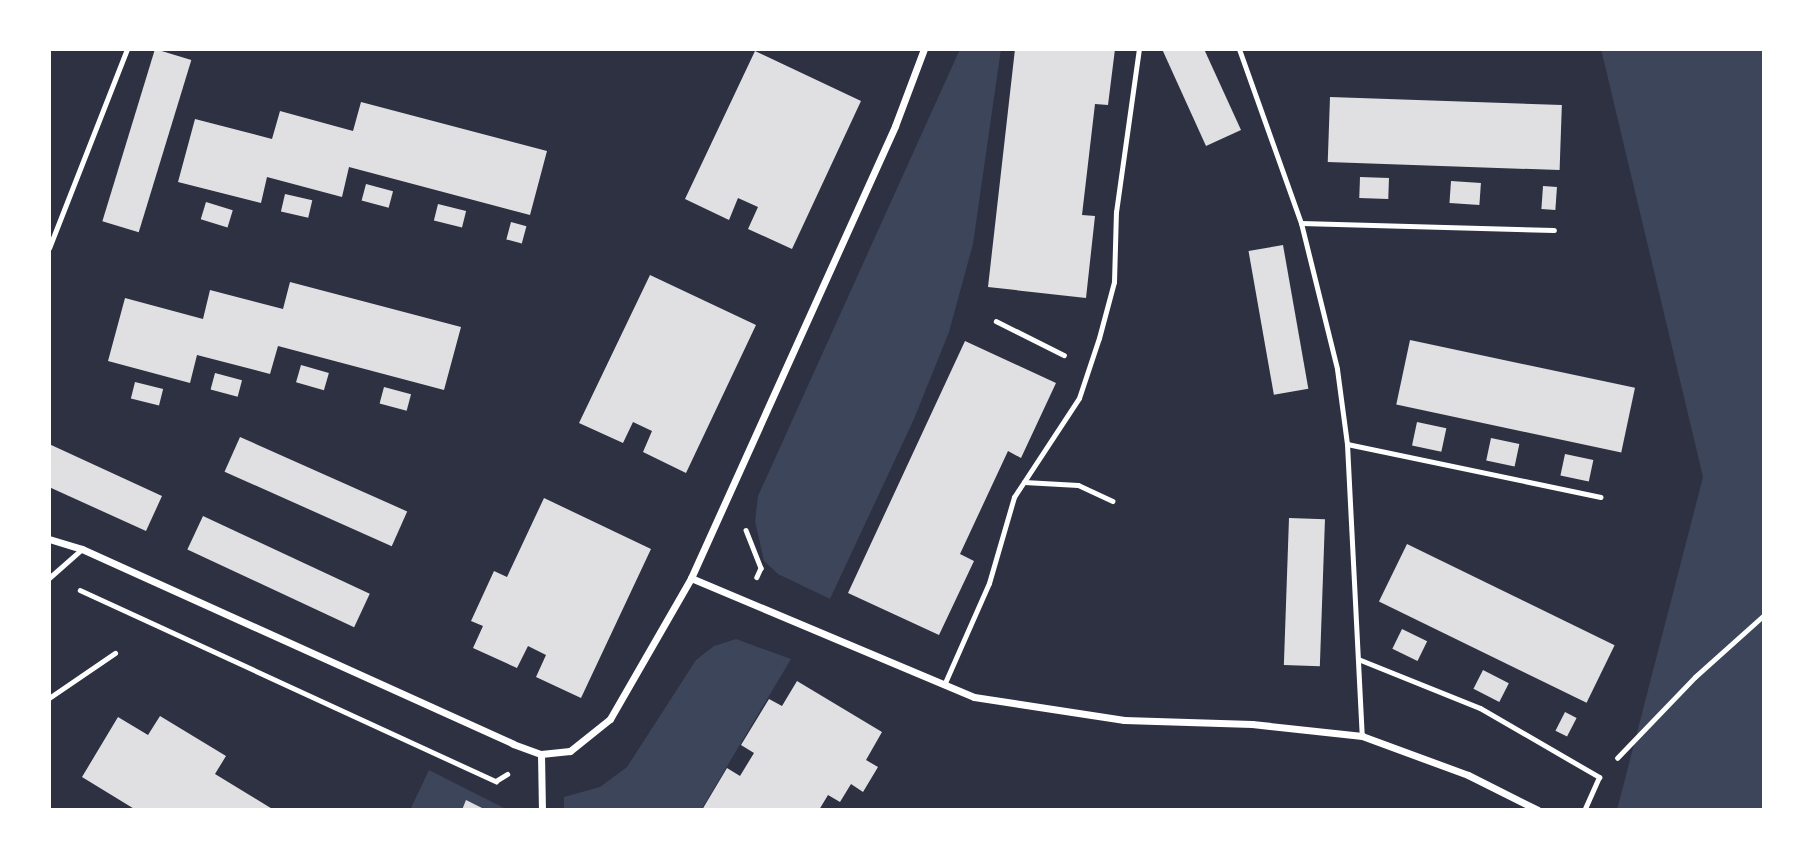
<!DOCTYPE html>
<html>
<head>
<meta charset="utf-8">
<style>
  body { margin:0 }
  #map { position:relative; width:1813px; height:859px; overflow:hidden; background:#2d3142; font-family:Ubuntu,sans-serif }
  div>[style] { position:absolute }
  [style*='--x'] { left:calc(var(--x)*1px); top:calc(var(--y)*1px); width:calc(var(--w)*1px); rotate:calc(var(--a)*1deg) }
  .green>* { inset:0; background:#3c4559 }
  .building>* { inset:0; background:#e0e0e3; transform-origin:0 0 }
  .path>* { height:4.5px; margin:-2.25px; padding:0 2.25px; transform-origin:2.25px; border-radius:2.25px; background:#fff }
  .service>* { height:5px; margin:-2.5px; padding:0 2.5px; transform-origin:2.5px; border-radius:2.5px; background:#fff }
  .minor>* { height:7px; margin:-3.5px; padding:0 3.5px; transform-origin:3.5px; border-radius:3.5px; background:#fff }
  span { translate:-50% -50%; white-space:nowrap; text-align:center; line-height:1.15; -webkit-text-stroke:5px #fff; paint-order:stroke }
  .frame { position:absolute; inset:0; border:51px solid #fff; pointer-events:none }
</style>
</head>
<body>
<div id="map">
  <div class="green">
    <i style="clip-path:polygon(960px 49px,1001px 49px,973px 244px,949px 332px,914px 419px,830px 599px,778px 574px,764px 561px,755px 521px,758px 496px)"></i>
    <i style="clip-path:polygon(1601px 49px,1764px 49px,1764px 810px,1617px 810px,1703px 477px)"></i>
    <i style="clip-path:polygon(736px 639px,791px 659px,701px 810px,564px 810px,564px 797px,600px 787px,627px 767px,696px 660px,714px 646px)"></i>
    <i style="clip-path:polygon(429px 770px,508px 810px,410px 810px)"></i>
  </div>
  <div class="building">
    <i style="left:155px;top:49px;width:38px;height:180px;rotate:17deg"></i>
    <i style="clip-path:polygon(1015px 49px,1115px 49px,1108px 105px,1095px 104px,1082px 215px,1095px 216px,1086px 298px,988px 287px)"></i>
    <i style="clip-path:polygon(1162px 49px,1204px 49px,1241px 130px,1206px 146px)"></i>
    <i style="clip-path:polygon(755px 51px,861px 101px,792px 249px,748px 229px,758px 207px,738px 198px,729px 220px,685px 199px)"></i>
    <i style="left:1330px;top:97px;width:232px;height:65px;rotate:2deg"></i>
    <i style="clip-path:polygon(361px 102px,547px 151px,530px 215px,349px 167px,342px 197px,267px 177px,261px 203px,178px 182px,195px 119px,272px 139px,280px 111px,353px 131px)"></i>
    <i style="left:1360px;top:177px;width:29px;height:21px;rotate:2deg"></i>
    <i style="left:1451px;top:181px;width:30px;height:22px;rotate:4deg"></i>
    <i style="left:366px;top:184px;width:28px;height:17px;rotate:15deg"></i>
    <i style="left:1543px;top:186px;width:14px;height:23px;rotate:4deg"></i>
    <i style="left:285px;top:194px;width:28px;height:18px;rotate:13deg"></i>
    <i style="left:206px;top:202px;width:28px;height:18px;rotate:17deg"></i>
    <i style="left:438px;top:204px;width:29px;height:17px;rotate:14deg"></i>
    <i style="left:511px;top:222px;width:16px;height:18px;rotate:15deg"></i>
    <i style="left:1283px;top:245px;width:146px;height:35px;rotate:80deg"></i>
    <i style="clip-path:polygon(650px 275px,756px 325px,686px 473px,643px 452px,652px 431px,633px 422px,623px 443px,579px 423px)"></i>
    <i style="clip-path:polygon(290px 282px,461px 327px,444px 390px,278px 346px,270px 374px,197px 355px,190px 383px,108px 361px,125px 298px,203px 319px,210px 290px,283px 309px)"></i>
    <i style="left:1410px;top:340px;width:230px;height:66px;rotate:12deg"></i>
    <i style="clip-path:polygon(965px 341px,1056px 383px,1021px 458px,1008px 451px,960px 554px,974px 561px,939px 635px,848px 593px)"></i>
    <i style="left:301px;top:365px;width:29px;height:18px;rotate:16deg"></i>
    <i style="left:215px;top:373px;width:28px;height:17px;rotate:15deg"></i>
    <i style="left:135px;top:382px;width:29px;height:17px;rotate:14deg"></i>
    <i style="left:384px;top:387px;width:28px;height:17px;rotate:15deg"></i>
    <i style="left:1417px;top:422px;width:30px;height:24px;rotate:12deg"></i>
    <i style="left:240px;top:437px;width:183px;height:38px;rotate:24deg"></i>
    <i style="left:1491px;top:438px;width:29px;height:23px;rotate:12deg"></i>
    <i style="clip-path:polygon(49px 444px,162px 496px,146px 531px,49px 487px)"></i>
    <i style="left:1565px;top:454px;width:29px;height:22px;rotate:12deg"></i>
    <i style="clip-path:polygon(544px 498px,651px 549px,581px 698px,536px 677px,546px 655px,528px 646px,517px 668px,473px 648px,483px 626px,471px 621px,494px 571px,507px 577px)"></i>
    <i style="left:203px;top:516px;width:184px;height:37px;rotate:25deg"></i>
    <i style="left:1289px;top:518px;width:36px;height:147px;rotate:2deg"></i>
    <i style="left:1407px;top:544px;width:231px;height:64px;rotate:26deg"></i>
    <i style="left:1402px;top:629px;width:28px;height:22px;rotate:26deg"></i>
    <i style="left:1483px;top:670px;width:29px;height:21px;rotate:27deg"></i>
    <i style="clip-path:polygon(797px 681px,882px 732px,866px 760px,878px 767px,863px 792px,851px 784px,840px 802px,828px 795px,819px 810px,702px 810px,727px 768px,740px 776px,754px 753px,741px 745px,769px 699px,782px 706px)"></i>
    <i style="left:1565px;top:712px;width:13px;height:21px;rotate:27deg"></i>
    <i style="clip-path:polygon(160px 716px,226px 756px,215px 774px,274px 810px,136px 810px,82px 777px,118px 717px,148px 735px)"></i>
    <i style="clip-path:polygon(466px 800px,482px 808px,481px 810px,462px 810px)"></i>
  </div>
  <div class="path">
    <i style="--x:996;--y:321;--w:76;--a:26.6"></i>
    <i style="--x:746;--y:530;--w:41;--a:68.5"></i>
    <i style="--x:761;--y:568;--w:10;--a:114"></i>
    <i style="--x:80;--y:590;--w:458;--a:24.7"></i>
    <i style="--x:496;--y:781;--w:13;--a:-32"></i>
    <i style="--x:1617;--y:758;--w:112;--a:-46.1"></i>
    <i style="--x:1695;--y:677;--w:93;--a:-41.9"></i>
  </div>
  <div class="service">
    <i style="--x:1239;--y:49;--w:185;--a:70.4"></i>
    <i style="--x:1301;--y:223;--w:150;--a:76.1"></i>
    <i style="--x:1337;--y:369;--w:76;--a:82.4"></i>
    <i style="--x:1347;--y:444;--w:292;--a:87.1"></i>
    <i style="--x:1301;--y:223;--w:253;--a:1.6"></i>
    <i style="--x:49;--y:248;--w:214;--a:-68.6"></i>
    <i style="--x:1347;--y:444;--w:259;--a:11.8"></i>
    <i style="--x:1024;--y:482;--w:54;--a:3.2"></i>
    <i style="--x:1078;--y:485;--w:38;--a:25"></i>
    <i style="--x:49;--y:578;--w:44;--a:-41.3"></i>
    <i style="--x:1358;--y:659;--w:131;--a:21.9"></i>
    <i style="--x:1480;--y:708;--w:138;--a:30.1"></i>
    <i style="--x:1599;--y:777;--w:36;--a:114"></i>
    <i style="--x:944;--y:685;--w:111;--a:-66.2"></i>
    <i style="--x:989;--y:583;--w:90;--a:-73.8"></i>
    <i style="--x:1014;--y:497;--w:118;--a:-56.7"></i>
    <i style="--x:1079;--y:398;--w:63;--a:-71.6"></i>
    <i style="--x:1099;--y:338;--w:58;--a:-75"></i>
    <i style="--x:1114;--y:282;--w:70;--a:-88.4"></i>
    <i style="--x:1116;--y:212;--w:165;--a:-82"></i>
    <i style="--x:49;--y:698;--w:80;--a:-34.3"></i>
  </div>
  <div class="minor">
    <i style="--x:49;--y:539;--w:34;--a:17"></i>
    <i style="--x:82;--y:549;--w:473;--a:24.3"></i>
    <i style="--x:513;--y:744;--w:30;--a:20"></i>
    <i style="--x:541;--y:754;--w:29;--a:-6"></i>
    <i style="--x:570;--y:751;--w:51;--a:-38.7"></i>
    <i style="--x:610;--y:719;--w:163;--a:-60.1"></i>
    <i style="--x:691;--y:578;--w:496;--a:-65.7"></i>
    <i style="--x:895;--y:126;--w:82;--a:-69.4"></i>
    <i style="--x:691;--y:578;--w:307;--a:22.8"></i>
    <i style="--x:974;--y:697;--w:152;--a:8.7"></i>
    <i style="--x:1124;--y:720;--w:128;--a:1.8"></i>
    <i style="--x:1252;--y:724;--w:111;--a:6.2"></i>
    <i style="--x:1362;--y:736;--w:113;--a:20.2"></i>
    <i style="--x:1468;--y:775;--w:78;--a:26.6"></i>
    <i style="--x:541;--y:754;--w:56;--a:89"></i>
  </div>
  <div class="frame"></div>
</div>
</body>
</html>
